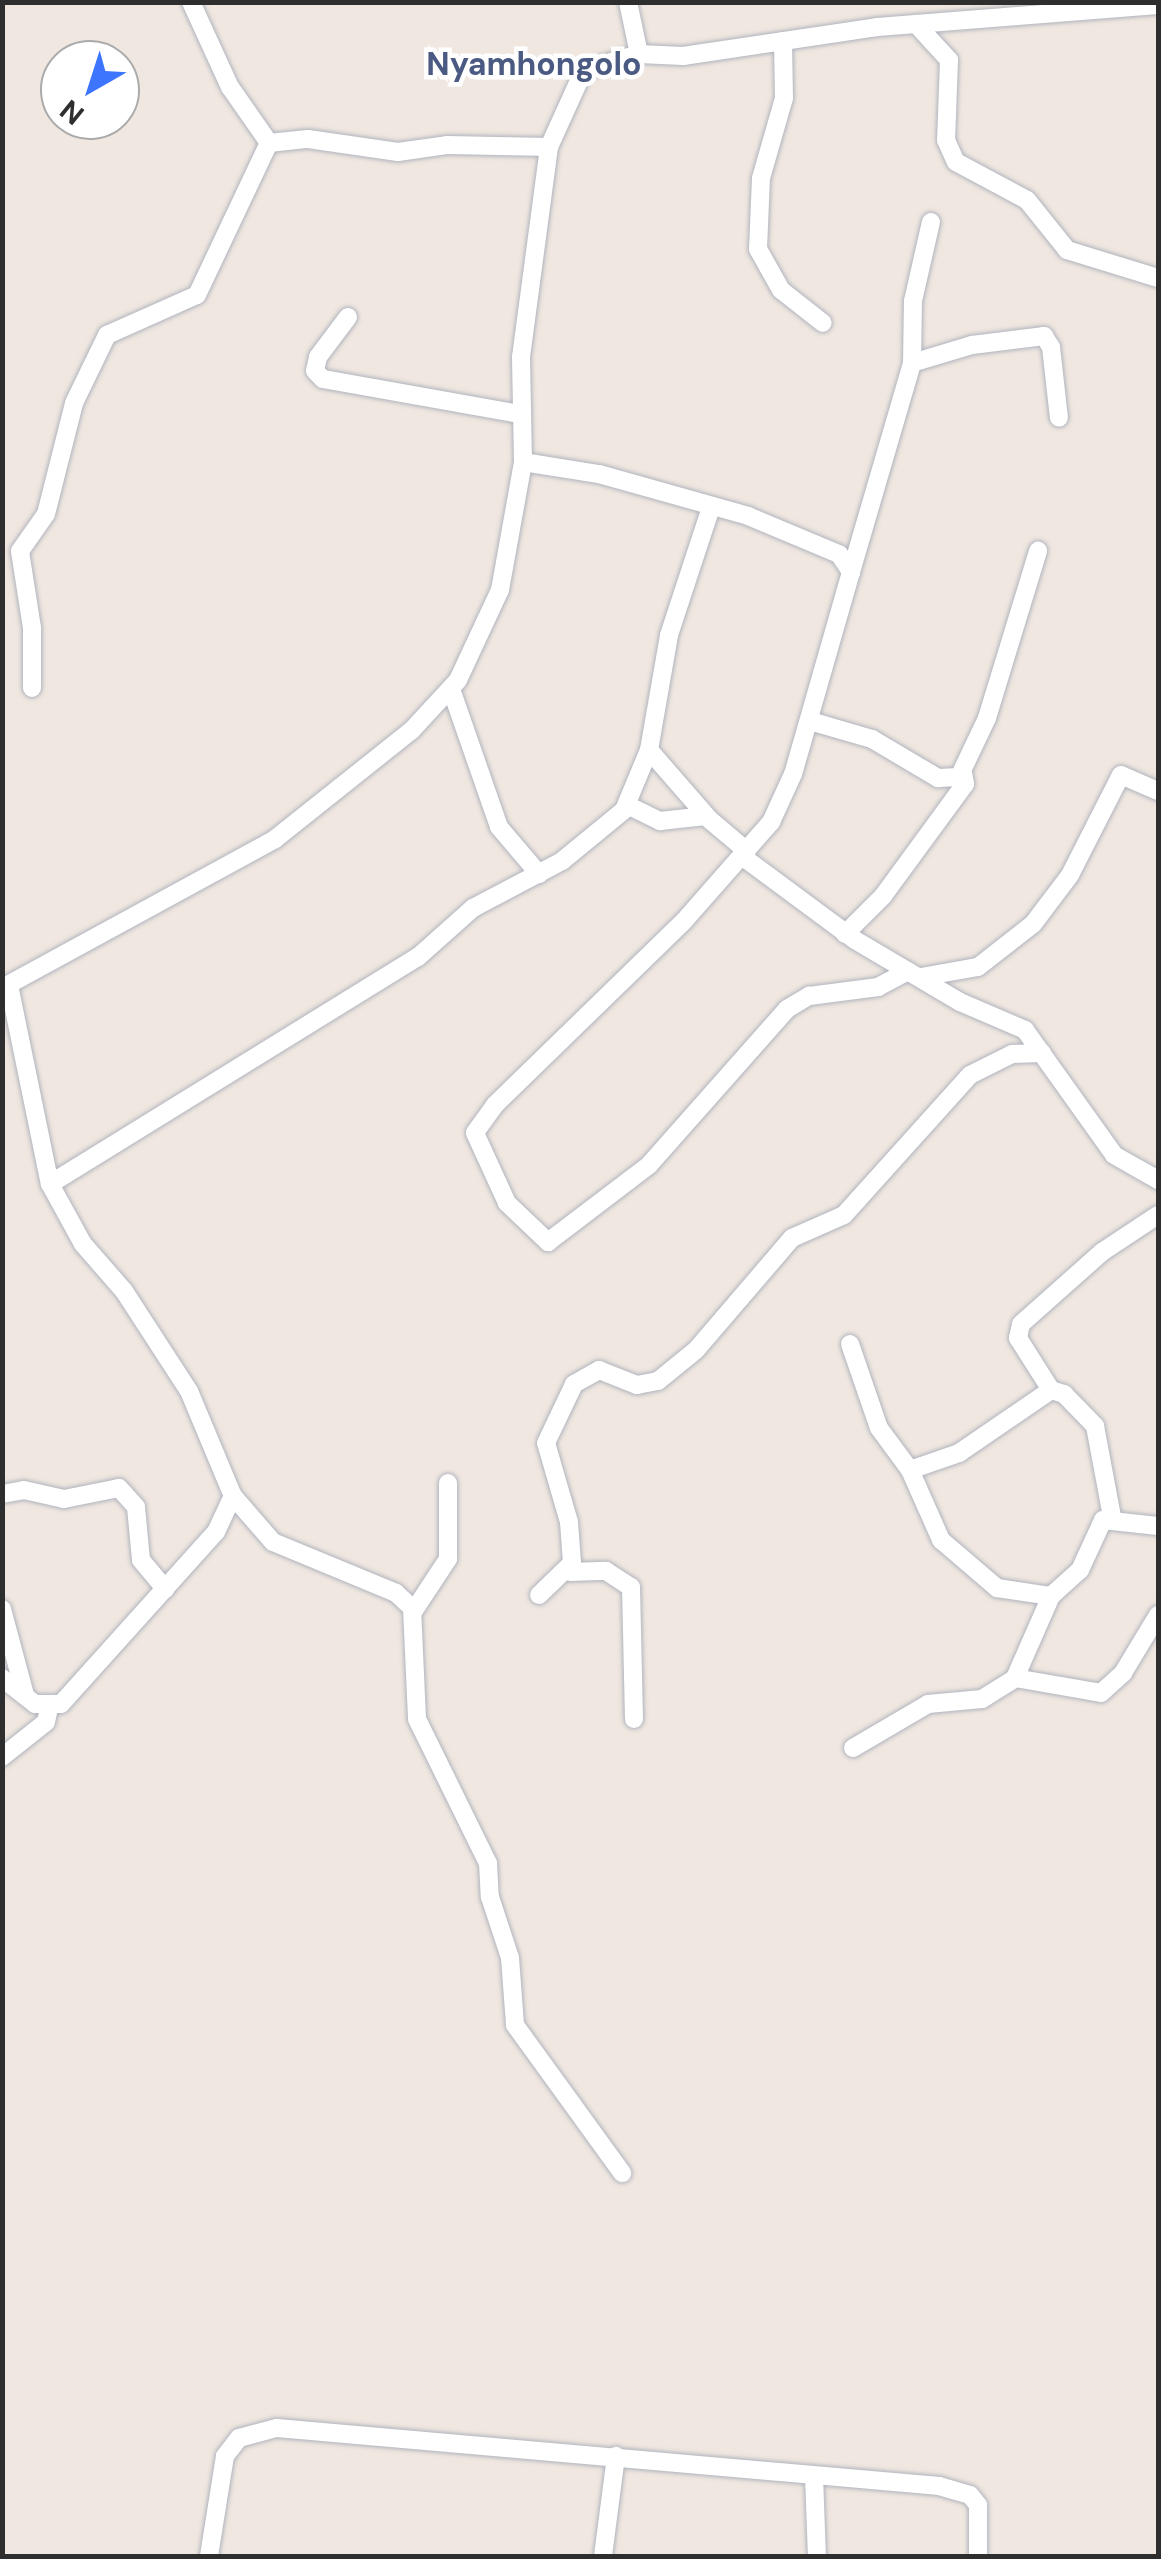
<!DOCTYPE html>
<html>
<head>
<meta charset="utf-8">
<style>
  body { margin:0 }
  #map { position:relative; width:1161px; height:2559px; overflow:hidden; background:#f0e7e0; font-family:"DM Sans",sans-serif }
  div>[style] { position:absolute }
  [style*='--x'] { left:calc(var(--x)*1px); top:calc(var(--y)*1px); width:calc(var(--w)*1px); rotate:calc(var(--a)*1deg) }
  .roads { filter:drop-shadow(0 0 2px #b0b4be) drop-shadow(0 0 2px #b0b4be) }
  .street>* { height:18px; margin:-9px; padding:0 9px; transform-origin:9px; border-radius:9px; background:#fff }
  span { translate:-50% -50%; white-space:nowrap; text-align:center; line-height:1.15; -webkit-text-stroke:9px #fff; paint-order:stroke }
  .quarter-label { font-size:32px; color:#4a5a82; font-weight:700 }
  .frame { position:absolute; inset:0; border:5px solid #2e2e2e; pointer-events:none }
  .north { position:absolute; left:40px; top:40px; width:100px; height:100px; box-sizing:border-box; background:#fff; border:2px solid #ababab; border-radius:50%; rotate:219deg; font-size:28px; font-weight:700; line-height:40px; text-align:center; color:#2e2e2e }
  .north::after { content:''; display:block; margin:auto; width:35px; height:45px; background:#3d75ff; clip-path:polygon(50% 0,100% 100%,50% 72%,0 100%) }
</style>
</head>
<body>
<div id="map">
  <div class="roads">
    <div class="street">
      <i style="--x:191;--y:2;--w:94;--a:65.4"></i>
      <i style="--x:230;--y:87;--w:68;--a:55.1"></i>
      <i style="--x:628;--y:2;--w:53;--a:78.1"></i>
      <i style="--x:916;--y:24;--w:49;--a:47.5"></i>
      <i style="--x:949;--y:60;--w:80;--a:92.1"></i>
      <i style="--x:946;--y:140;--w:24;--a:66"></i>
      <i style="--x:956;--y:162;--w:81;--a:28.2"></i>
      <i style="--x:1027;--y:200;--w:64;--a:51.3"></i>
      <i style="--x:1067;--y:250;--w:95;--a:17.1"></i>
      <i style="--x:783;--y:41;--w:57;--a:89"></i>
      <i style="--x:784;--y:98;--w:83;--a:106"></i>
      <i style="--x:761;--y:178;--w:71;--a:92.4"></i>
      <i style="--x:758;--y:249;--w:47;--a:60.7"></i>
      <i style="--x:781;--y:290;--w:53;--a:38.2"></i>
      <i style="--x:348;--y:317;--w:50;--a:126.9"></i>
      <i style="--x:318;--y:357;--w:14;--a:102"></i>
      <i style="--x:315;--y:371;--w:11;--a:45"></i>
      <i style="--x:323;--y:379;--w:200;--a:10.1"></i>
      <i style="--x:912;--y:363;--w:62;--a:-89.1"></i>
      <i style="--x:913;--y:301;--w:81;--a:-77.2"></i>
      <i style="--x:523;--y:462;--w:77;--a:9"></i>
      <i style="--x:599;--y:474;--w:155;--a:15.7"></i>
      <i style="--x:748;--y:516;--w:99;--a:22.7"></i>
      <i style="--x:839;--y:554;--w:22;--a:56"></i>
      <i style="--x:851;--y:572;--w:210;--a:106"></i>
      <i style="--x:793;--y:774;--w:53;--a:114.6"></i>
      <i style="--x:771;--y:822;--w:132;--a:131.3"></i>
      <i style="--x:684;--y:921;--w:264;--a:135.8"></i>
      <i style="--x:495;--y:1105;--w:34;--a:126"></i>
      <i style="--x:475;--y:1133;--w:77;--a:65.4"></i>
      <i style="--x:507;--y:1203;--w:57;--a:43.6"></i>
      <i style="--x:548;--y:1242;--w:127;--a:-37.3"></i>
      <i style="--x:649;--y:1165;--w:208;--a:-48.5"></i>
      <i style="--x:787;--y:1009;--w:26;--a:-31"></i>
      <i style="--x:809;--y:996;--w:70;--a:-7.4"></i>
      <i style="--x:878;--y:987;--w:34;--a:-28"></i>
      <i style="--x:851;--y:572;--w:218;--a:-73.7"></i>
      <i style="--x:912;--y:363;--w:63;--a:-16.7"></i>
      <i style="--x:972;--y:345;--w:73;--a:-7.1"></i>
      <i style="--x:1044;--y:336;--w:13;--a:58"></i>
      <i style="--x:1051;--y:347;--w:71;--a:83.6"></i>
      <i style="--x:32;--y:688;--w:60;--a:-90"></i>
      <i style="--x:32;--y:628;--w:78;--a:-98.9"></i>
      <i style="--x:20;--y:551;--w:45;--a:-54.9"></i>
      <i style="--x:46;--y:514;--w:114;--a:-75.8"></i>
      <i style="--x:74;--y:403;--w:76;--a:-64.1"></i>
      <i style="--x:107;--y:335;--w:98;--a:-24"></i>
      <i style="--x:197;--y:295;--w:168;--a:-64.7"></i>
      <i style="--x:269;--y:143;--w:39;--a:-6"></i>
      <i style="--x:308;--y:139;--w:91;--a:8.2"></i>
      <i style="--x:398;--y:152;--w:49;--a:-8.1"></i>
      <i style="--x:447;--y:145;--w:102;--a:1.1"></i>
      <i style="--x:451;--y:689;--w:146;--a:70.8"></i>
      <i style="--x:499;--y:827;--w:62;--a:49.6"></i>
      <i style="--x:810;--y:721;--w:65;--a:16.2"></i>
      <i style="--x:872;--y:739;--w:77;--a:30.6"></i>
      <i style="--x:938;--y:778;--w:21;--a:-3"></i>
      <i style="--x:959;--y:777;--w:65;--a:-64.6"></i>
      <i style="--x:987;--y:718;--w:175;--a:-73"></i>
      <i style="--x:649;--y:750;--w:93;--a:48.9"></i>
      <i style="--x:710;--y:820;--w:48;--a:40"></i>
      <i style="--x:627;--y:805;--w:37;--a:26"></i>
      <i style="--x:660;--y:821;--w:46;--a:-6.2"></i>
      <i style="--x:743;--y:857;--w:139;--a:36.5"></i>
      <i style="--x:855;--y:940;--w:122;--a:30.6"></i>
      <i style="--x:960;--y:1002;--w:71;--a:23.3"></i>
      <i style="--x:1025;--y:1030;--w:153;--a:54.5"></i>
      <i style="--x:1114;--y:1155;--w:51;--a:29.6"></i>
      <i style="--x:845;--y:934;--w:54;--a:-45"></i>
      <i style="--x:883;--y:896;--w:139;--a:-53.8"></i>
      <i style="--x:965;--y:784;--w:11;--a:-100"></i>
      <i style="--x:921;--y:977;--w:58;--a:-10"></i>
      <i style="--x:978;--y:967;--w:70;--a:-38"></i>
      <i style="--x:1033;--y:924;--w:61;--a:-52.9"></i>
      <i style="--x:1070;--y:875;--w:112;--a:-63"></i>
      <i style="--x:1121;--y:775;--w:40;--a:23.4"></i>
      <i style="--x:9;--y:985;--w:203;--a:78.4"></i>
      <i style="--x:50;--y:1184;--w:68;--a:61.2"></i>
      <i style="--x:83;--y:1244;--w:62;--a:48.9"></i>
      <i style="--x:124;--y:1291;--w:119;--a:57"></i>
      <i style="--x:189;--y:1391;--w:114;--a:67.3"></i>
      <i style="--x:233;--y:1496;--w:61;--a:49"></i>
      <i style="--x:273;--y:1542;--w:133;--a:22.5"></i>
      <i style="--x:396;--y:1593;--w:22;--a:43"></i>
      <i style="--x:412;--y:1608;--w:111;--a:87.4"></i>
      <i style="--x:417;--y:1719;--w:161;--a:63.8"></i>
      <i style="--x:488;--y:1863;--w:34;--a:87"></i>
      <i style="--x:490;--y:1897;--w:64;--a:71.8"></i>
      <i style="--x:510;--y:1958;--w:67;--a:85.7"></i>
      <i style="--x:515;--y:2025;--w:183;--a:54.1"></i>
      <i style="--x:2;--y:988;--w:311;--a:-28.6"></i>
      <i style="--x:275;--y:839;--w:174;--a:-38.5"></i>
      <i style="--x:411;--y:731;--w:69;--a:-47.3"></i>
      <i style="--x:458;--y:680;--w:99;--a:-65"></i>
      <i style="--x:500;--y:590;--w:130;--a:-79.8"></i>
      <i style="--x:523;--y:462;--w:105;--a:-91.1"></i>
      <i style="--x:521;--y:357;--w:212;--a:-82.4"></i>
      <i style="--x:549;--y:147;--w:85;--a:-65.6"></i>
      <i style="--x:584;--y:70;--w:57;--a:-16.2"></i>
      <i style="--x:639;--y:54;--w:44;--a:2.6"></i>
      <i style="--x:683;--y:56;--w:196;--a:-8.5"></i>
      <i style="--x:877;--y:27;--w:282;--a:-4.5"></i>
      <i style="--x:50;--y:1184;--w:432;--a:-31.7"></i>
      <i style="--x:418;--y:957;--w:74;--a:-41.7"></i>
      <i style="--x:473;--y:908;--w:101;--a:-27.8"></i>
      <i style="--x:562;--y:861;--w:80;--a:-39.4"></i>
      <i style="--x:624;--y:810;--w:65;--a:-67.4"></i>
      <i style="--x:649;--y:750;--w:117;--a:-80.1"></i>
      <i style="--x:669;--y:635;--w:132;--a:-71.8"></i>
      <i style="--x:850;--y:1344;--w:89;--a:71"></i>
      <i style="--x:879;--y:1428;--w:52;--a:53.6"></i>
      <i style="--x:910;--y:1470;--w:77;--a:66.1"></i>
      <i style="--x:941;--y:1540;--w:74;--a:40.6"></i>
      <i style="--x:997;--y:1588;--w:55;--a:8.4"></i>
      <i style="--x:1051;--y:1596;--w:39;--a:-42"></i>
      <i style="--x:1080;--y:1570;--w:55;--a:-65.3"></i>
      <i style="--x:1103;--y:1520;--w:55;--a:6.2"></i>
      <i style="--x:1051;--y:1390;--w:14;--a:17"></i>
      <i style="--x:1064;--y:1394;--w:45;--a:45.9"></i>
      <i style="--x:1095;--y:1426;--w:93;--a:79.4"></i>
      <i style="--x:910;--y:1470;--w:52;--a:-19.1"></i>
      <i style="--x:959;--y:1453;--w:112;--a:-34.4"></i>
      <i style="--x:1051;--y:1390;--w:62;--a:-122.4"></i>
      <i style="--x:1018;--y:1338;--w:14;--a:-78"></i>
      <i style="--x:1021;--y:1324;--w:108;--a:-41.6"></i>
      <i style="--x:1102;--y:1252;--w:67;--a:-33.5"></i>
      <i style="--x:2;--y:1494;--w:22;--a:-10"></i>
      <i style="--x:24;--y:1490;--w:41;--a:12.7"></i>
      <i style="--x:64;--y:1499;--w:56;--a:-11.3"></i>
      <i style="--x:119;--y:1488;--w:25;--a:48"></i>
      <i style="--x:136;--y:1507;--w:53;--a:84.6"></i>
      <i style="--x:141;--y:1560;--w:38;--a:50"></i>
      <i style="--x:570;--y:1572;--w:36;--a:-2"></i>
      <i style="--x:606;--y:1571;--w:30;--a:33"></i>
      <i style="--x:631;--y:1587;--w:132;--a:88.7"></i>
      <i style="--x:539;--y:1595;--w:46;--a:-44.1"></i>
      <i style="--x:572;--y:1563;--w:41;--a:-94.2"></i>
      <i style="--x:569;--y:1522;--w:82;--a:-106.2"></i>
      <i style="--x:546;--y:1443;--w:65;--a:-64.6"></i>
      <i style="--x:574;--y:1384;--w:29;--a:-29"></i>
      <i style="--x:599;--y:1370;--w:41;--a:21.5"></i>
      <i style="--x:637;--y:1385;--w:21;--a:-11"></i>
      <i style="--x:658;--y:1381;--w:49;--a:-39.2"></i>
      <i style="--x:696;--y:1350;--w:148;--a:-49.4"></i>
      <i style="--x:792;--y:1238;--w:57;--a:-23.9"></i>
      <i style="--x:844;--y:1215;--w:188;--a:-48"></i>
      <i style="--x:970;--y:1075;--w:47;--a:-26.6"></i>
      <i style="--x:1012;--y:1054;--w:30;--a:-2"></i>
      <i style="--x:2;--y:1609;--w:89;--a:75"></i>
      <i style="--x:413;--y:1612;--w:64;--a:-56.6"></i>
      <i style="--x:448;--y:1559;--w:76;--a:-90"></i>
      <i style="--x:2;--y:1678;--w:42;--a:38.2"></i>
      <i style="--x:35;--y:1704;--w:26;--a:0"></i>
      <i style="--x:61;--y:1704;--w:232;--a:-48"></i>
      <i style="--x:216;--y:1532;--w:40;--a:-65"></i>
      <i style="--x:1015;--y:1678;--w:90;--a:-66.3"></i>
      <i style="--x:853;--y:1748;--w:87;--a:-30.4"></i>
      <i style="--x:928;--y:1704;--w:54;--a:-5.3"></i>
      <i style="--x:982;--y:1699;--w:39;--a:-32"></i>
      <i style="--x:1015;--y:1678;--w:87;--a:9.9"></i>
      <i style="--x:1101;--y:1693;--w:30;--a:-42"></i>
      <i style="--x:1123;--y:1673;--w:68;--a:-58.9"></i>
      <i style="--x:2;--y:1757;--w:56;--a:-38.5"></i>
      <i style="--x:46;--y:1722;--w:14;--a:-78"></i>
      <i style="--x:814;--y:2476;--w:80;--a:87.9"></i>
      <i style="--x:209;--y:2556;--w:101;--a:-80.9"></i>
      <i style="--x:225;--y:2456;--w:23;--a:-52"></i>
      <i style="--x:239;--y:2438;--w:39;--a:-15"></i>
      <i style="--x:277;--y:2428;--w:665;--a:5.01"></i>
      <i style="--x:939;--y:2486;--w:32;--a:16"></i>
      <i style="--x:970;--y:2495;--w:13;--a:51"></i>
      <i style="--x:978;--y:2505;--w:51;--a:90"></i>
      <i style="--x:603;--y:2556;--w:101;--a:-82.6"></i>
    </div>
  </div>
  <div class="quarter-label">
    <span style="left:534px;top:64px">Nyamhongolo</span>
  </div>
  <div class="frame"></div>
  <div class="north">N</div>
</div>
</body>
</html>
